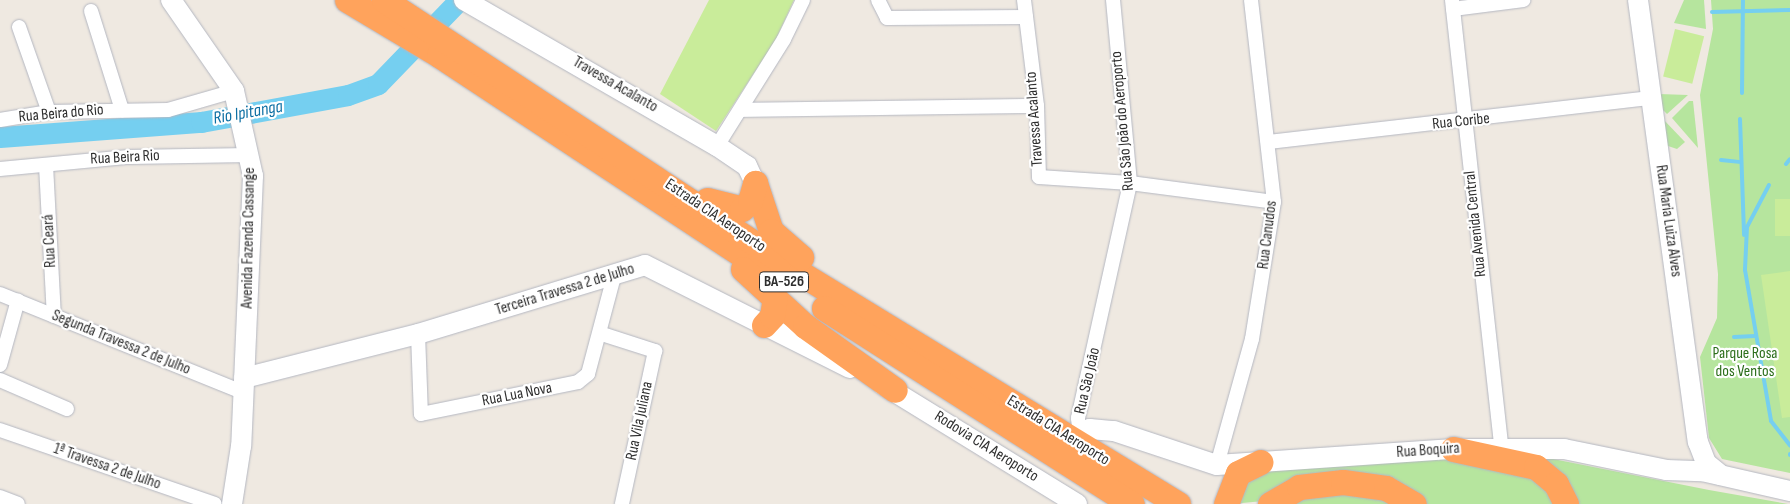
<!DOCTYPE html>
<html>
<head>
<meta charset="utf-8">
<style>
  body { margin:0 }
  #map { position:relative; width:1790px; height:504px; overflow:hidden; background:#efe9e1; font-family:"Sofia Sans Condensed",sans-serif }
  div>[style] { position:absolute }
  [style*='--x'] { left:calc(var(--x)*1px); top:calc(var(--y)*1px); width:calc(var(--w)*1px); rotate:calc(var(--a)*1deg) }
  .green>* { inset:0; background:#b6e59e }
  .pitch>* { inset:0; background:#c9ec9a; transform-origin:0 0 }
  .stream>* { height:4px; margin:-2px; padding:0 2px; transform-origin:2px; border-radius:2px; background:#75cff0 }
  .river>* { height:21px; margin:-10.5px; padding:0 10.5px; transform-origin:10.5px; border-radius:10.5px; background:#75cff0 }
  .roads { filter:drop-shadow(0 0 1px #b4b7c1) drop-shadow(0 0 1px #b4b7c1) }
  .street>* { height:14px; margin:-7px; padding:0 7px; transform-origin:7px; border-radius:7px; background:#fff }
  .secondary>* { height:20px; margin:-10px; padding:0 10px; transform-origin:10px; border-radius:10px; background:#fff }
  .highway>* { height:25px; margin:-12.5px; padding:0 12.5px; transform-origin:12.5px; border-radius:12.5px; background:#ffa35c }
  span { translate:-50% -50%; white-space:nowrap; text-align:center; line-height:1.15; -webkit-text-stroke:4.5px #fff; paint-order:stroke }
  .shield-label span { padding:1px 4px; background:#fff; border:1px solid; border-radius:4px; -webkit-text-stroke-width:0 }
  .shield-label { font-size:15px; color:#2e2e2e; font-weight:700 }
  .street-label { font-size:16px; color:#2e2e2e }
  .park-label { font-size:16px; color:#2c6e1b }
  .water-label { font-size:18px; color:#0d6fa3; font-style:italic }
</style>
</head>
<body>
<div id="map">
  <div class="green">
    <i style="clip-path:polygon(1684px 0,1704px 0,1706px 29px,1674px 23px)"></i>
    <i style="clip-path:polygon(1711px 0,1790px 0,1790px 473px,1722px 459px,1709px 438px,1700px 357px,1717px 318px,1718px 274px,1700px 95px,1713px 29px)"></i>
    <i style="clip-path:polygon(1659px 94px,1688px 95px,1667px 114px,1660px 107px)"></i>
    <i style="clip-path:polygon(1689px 101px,1693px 101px,1698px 148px,1672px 118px)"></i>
    <i style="clip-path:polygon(1662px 118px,1685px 142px,1677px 149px,1665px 145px)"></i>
    <i style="clip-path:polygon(1533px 455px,1709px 490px,1788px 504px,1571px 504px)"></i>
    <i style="clip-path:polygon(1446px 456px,1535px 474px,1557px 504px,1427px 504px,1403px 488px,1231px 504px,1254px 470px)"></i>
    <i style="clip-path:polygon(1338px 489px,1403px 504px,1280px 504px)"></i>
  </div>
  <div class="pitch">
    <i style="clip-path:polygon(709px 0,794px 0,775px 41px,716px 131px,660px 94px)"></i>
    <i style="left:1675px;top:29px;width:30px;height:49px;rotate:14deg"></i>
    <i style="left:1775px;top:199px;width:15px;height:37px"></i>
    <i style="clip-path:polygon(1790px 271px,1790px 417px,1782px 418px,1761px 275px)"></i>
  </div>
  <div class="stream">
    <i style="--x:1712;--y:12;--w:78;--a:-1.5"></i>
    <i style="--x:1742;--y:93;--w:93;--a:-89.4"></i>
    <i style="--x:1740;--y:119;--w:116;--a:88"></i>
    <i style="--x:1721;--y:160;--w:18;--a:6"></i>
    <i style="--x:1786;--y:164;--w:6;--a:-51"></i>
    <i style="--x:1769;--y:185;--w:47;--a:117.6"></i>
    <i style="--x:1747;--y:227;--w:43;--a:92.7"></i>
    <i style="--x:1745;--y:270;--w:153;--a:80.2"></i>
    <i style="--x:1771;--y:421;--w:31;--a:52"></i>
    <i style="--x:1734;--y:337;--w:21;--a:-3"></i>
    <i style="--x:1790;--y:455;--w:1;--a:-90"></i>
  </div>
  <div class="river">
    <i style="--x:0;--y:137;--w:202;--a:-4.3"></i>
    <i style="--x:201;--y:122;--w:149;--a:-10.4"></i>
    <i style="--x:348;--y:95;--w:32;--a:-20"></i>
    <i style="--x:378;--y:84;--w:117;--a:-46"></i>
  </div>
  <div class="roads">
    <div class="street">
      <i style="--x:878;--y:0;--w:20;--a:63"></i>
      <i style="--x:887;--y:18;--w:139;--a:-0.4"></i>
      <i style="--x:1024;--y:0;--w:107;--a:83"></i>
      <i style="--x:1037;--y:106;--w:71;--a:88.4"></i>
      <i style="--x:1039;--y:177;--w:91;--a:3.8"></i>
      <i style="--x:1130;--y:183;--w:145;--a:7.5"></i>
      <i style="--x:1452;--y:0;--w:450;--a:83.7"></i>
      <i style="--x:1453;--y:9;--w:71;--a:-7.3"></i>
      <i style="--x:91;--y:11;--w:104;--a:72.6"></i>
      <i style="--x:19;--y:27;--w:90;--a:70.6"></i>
      <i style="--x:741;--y:110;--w:296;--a:-0.8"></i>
      <i style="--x:0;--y:120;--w:50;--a:-9.3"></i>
      <i style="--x:49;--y:112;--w:119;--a:-1"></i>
      <i style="--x:168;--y:110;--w:69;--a:-16.1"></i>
      <i style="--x:1269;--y:142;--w:386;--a:-6.6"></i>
      <i style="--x:717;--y:146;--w:126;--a:-57.9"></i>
      <i style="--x:784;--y:39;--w:43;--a:-64"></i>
      <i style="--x:46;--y:165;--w:151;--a:87"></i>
      <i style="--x:0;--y:169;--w:129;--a:-5.4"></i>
      <i style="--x:128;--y:157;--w:122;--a:-0.9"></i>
      <i style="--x:0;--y:294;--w:262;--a:22"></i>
      <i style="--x:418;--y:334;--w:80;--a:87.9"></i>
      <i style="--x:421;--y:414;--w:160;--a:-11.5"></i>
      <i style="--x:578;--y:382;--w:13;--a:-39"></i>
      <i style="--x:588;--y:374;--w:101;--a:-75.1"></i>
      <i style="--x:602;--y:334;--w:56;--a:17.8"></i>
      <i style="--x:655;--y:351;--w:157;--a:102.2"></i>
      <i style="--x:0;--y:365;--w:67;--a:-74.5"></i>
      <i style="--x:0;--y:380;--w:73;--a:23.4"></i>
      <i style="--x:0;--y:430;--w:227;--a:19"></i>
      <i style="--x:1080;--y:433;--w:15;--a:-98"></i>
      <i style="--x:1078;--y:418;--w:241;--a:-77.5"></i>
      <i style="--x:1130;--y:183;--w:184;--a:-95.3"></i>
      <i style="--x:1217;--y:465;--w:131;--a:-74.5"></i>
      <i style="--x:1252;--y:339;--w:139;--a:-80.9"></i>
      <i style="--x:1274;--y:202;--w:203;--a:-96.5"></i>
      <i style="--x:0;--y:497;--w:19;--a:21"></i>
    </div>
    <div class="secondary">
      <i style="--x:171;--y:0;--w:111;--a:55.3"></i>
      <i style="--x:234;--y:91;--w:87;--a:77.4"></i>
      <i style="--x:253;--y:176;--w:270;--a:92.5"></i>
      <i style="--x:241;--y:446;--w:59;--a:98.8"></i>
      <i style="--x:464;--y:0;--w:292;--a:30"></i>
      <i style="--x:717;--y:146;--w:36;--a:34"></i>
      <i style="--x:747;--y:166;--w:19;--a:65"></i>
      <i style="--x:1638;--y:0;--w:446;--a:82.3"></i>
      <i style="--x:1698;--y:442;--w:22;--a:69"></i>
      <i style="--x:1706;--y:463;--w:19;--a:39"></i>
      <i style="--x:244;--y:378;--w:179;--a:-14.2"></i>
      <i style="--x:418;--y:334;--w:237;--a:-16.9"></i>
      <i style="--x:645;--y:265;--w:229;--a:26.7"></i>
      <i style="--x:882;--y:384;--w:229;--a:31.6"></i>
      <i style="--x:1071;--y:439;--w:21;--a:-28"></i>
      <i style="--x:1090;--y:429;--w:24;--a:5"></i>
      <i style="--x:1114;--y:431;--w:108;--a:18.3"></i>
      <i style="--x:1217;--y:465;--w:237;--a:-3.9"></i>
      <i style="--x:1453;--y:449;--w:111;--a:0"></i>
      <i style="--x:1564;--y:449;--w:104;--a:11.6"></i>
      <i style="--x:1666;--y:470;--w:36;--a:2"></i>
      <i style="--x:1702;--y:471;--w:90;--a:12.8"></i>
    </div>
    <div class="highway">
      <i style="--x:347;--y:0;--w:107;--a:30.9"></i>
      <i style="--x:439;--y:55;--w:401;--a:33.4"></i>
      <i style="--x:384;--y:0;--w:498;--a:33.3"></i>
      <i style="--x:800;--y:273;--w:443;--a:31.4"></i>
      <i style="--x:755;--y:183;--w:51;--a:71.6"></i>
      <i style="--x:771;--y:231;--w:40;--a:41"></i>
      <i style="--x:707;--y:200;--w:36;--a:14"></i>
      <i style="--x:742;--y:209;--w:11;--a:-45"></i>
      <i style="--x:750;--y:201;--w:19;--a:-74"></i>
      <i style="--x:743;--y:269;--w:84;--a:42.6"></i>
      <i style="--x:805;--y:326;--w:110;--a:35.4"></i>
      <i style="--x:824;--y:308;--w:365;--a:32.5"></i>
      <i style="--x:764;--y:325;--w:12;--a:-48"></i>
      <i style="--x:772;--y:316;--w:18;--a:-81"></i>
      <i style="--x:1453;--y:449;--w:85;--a:12.2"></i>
      <i style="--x:1536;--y:467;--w:26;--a:40"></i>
      <i style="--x:1556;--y:484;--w:22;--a:63"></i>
      <i style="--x:1226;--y:504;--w:33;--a:-69"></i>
      <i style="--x:1238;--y:473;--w:25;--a:-26"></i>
      <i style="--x:1270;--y:504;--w:34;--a:-30"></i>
      <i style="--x:1299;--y:487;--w:44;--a:-6.5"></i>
      <i style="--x:1343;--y:482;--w:43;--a:7.9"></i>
      <i style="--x:1386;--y:488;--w:32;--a:30"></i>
    </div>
  </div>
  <div class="shield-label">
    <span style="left:784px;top:282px">BA-526</span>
  </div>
  <div class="street-label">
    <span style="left:615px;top:85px;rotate:30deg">Travessa Acalanto</span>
    <span style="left:61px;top:114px;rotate:-5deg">Rua Beira do Rio</span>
    <span style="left:1035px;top:119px;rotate:-94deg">Travessa Acalanto</span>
    <span style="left:1123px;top:121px;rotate:-95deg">Rua São João do Aeroporto</span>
    <span style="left:1461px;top:122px;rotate:-6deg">Rua Coribe</span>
    <span style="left:125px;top:158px;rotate:-3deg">Rua Beira Rio</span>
    <span style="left:715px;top:216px;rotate:34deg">Estrada CIA Aeroporto</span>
    <span style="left:1668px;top:221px;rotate:82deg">Rua Maria Luiza Alves</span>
    <span style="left:1476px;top:224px;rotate:-96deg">Rua Avenida Central</span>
    <span style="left:1268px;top:235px;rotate:-83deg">Rua Canudos</span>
    <span style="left:249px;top:238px;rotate:-89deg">Avenida Fazenda Cassange</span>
    <span style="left:50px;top:241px;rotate:-93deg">Rua Ceará</span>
    <span style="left:565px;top:290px;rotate:-17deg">Terceira Travessa 2 de Julho</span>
    <span style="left:121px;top:343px;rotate:22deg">Segunda Travessa 2 de Julho</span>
    <span style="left:1088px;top:381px;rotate:-77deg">Rua São João</span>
    <span style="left:517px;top:395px;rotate:-11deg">Rua Lua Nova</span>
    <span style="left:640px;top:421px;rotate:-78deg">Rua Vila Juliana</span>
    <span style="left:1058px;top:431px;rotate:32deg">Estrada CIA Aeroporto</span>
    <span style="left:986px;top:447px;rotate:32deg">Rodovia CIA Aeroporto</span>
    <span style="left:1428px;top:451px;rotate:-4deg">Rua Boquira</span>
    <span style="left:107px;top:467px;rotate:19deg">1ª Travessa 2 de Julho</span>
  </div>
  <div class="park-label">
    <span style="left:1745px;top:363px">Parque Rosa<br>dos Ventos</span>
  </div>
  <div class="water-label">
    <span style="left:248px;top:113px;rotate:-10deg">Rio Ipitanga</span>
  </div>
</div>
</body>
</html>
